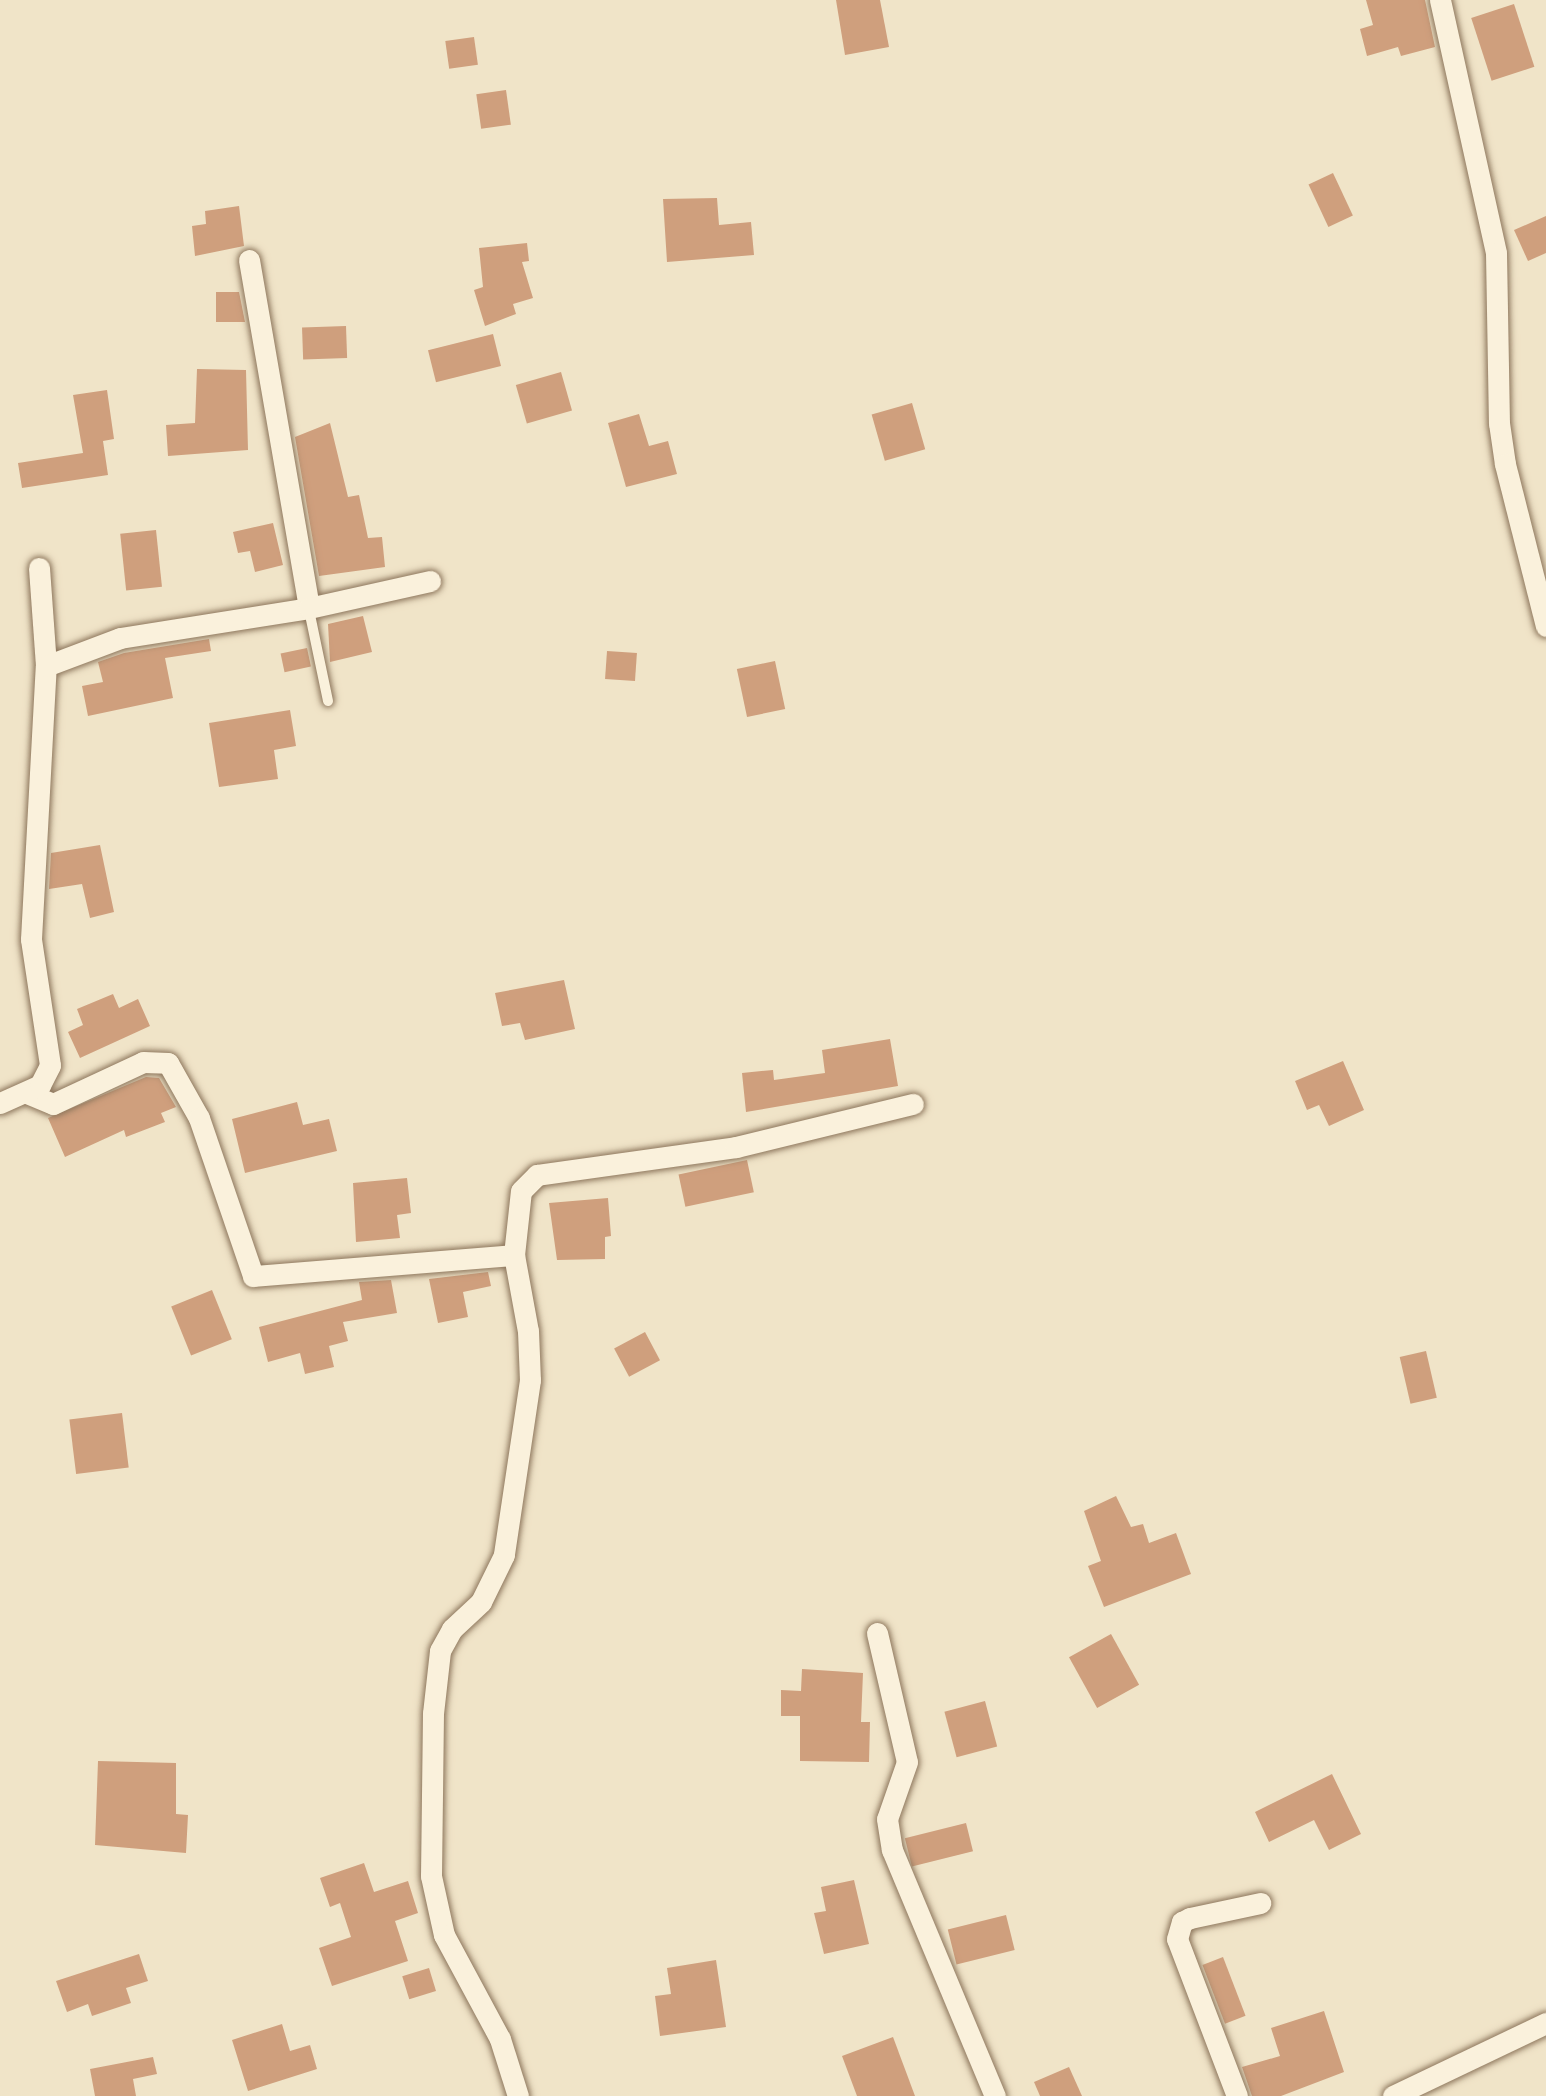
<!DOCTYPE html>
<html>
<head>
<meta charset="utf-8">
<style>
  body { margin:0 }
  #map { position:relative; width:1546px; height:2096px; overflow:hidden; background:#f0e4c8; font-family:"PT Serif",serif }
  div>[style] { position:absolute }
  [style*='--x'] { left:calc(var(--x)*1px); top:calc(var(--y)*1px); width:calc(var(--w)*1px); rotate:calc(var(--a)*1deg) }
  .building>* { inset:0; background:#cf9f7d; transform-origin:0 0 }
  .roads { filter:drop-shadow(0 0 3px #8d765c) drop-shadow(0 0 3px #8d765c) }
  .service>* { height:10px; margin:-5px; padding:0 5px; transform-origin:5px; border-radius:5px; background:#faf1dc }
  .minor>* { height:21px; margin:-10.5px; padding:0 10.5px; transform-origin:10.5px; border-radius:10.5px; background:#faf1dc }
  span { translate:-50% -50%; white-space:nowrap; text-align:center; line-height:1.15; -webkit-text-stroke:9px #f7eed8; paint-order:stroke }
</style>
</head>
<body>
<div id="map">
  <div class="building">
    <i style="clip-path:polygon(836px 0,880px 0,889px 47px,845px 55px)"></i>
    <i style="clip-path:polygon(1366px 0,1425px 0,1435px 47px,1401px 56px,1398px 47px,1367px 56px,1360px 29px,1373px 25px)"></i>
    <i style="left:1514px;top:4px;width:66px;height:45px;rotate:72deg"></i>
    <i style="left:474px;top:37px;width:28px;height:29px;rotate:82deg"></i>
    <i style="left:506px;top:90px;width:35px;height:30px;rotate:82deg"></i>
    <i style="left:1333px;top:173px;width:47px;height:27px;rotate:65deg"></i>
    <i style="clip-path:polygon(717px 198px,719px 225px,751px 222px,754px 255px,667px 262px,663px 199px)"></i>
    <i style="clip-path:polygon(239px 206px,244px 246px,195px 256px,192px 226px,206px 224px,205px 211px)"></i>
    <i style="clip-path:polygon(1546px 216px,1546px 253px,1528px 261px,1514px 230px)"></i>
    <i style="clip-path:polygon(527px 243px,529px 261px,522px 262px,533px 298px,513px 304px,516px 314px,485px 326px,474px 290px,483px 287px,479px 248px)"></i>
    <i style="clip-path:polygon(216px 292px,239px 292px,245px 322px,216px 322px)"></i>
    <i style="left:346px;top:326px;width:32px;height:44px;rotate:88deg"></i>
    <i style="left:493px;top:334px;width:33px;height:67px;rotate:76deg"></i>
    <i style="clip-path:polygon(197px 369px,246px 370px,248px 450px,168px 456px,166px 425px,195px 423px)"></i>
    <i style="left:561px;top:372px;width:40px;height:47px;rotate:74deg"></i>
    <i style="clip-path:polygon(107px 390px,114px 439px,103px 441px,108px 475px,22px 488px,18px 463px,83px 453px,73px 395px)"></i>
    <i style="left:912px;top:403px;width:48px;height:42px;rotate:74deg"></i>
    <i style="clip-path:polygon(639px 414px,649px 446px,668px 441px,677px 474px,626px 487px,608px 423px)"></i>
    <i style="clip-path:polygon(330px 423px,348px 497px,359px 495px,368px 538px,382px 537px,385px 567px,319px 576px,295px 437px)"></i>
    <i style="clip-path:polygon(273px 523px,283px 565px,255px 572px,250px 551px,238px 553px,233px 532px)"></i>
    <i style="left:156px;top:530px;width:57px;height:36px;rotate:84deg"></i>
    <i style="clip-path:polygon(363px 616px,372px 652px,330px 662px,328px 624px)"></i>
    <i style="clip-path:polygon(209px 639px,211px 651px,165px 658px,173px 698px,88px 716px,82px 686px,103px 682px,98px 662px,124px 653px)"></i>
    <i style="left:307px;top:648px;width:19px;height:27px;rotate:78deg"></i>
    <i style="left:607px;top:651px;width:30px;height:28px;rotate:4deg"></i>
    <i style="left:775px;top:661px;width:49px;height:39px;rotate:78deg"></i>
    <i style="clip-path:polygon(290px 710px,296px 746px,274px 750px,278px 779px,219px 787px,209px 723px)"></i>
    <i style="clip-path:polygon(100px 845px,114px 912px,90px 918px,82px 884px,49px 889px,51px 853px)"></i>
    <i style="clip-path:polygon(564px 980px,575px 1029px,525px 1040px,520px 1023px,502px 1026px,495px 993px)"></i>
    <i style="clip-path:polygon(113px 994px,119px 1008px,138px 999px,150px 1026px,80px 1058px,68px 1032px,83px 1025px,77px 1009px)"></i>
    <i style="clip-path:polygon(890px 1039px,898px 1086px,746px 1112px,742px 1073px,773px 1070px,774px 1080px,825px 1073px,822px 1050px)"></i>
    <i style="clip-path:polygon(1343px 1061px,1364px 1110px,1329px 1126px,1319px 1105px,1307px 1110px,1295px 1081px)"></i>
    <i style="clip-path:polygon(146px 1077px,159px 1078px,176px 1107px,161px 1113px,165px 1122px,126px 1137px,124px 1130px,65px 1157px,48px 1118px)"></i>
    <i style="clip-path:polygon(297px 1102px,303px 1125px,329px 1119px,337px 1151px,245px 1173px,232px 1119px)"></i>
    <i style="left:747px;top:1160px;width:33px;height:70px;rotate:78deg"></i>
    <i style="clip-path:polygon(407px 1178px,411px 1213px,397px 1215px,400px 1238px,356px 1242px,353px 1183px)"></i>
    <i style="clip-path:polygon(608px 1198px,611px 1236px,605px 1237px,605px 1259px,557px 1260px,549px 1203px)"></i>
    <i style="clip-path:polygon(488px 1272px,491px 1286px,463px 1292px,468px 1317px,438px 1323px,429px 1279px)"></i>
    <i style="clip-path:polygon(391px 1280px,397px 1313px,343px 1322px,348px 1341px,329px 1346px,334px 1367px,305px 1374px,300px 1353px,268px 1362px,259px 1327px,362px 1300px,359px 1282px)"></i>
    <i style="left:212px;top:1290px;width:53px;height:44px;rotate:68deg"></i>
    <i style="left:645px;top:1332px;width:32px;height:35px;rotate:62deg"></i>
    <i style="left:1426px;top:1351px;width:48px;height:27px;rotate:77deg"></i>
    <i style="left:122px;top:1413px;width:55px;height:53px;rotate:83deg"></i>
    <i style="clip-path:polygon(1116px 1496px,1131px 1527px,1143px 1524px,1149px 1543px,1176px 1533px,1191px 1574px,1104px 1607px,1088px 1566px,1101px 1561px,1084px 1511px)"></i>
    <i style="left:1111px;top:1634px;width:58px;height:48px;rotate:61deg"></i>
    <i style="clip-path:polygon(802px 1669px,863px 1673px,861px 1722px,870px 1722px,869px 1762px,800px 1761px,800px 1716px,781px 1716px,781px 1690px,801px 1691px)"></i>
    <i style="left:985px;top:1701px;width:47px;height:42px;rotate:75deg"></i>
    <i style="clip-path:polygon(98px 1761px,176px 1763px,176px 1814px,188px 1815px,186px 1853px,95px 1845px)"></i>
    <i style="clip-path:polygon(1332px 1774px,1361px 1834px,1329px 1850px,1314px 1820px,1269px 1842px,1255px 1812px)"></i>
    <i style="left:966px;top:1823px;width:29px;height:63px;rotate:76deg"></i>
    <i style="clip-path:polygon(364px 1863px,374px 1892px,408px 1881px,418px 1913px,395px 1921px,408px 1961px,332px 1986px,319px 1948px,351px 1937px,340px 1903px,330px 1907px,320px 1878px)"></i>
    <i style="clip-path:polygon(854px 1880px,869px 1944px,824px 1954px,814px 1913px,826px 1911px,821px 1887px)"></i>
    <i style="left:1006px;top:1915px;width:36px;height:60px;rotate:76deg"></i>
    <i style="clip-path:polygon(139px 1954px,148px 1981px,126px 1988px,131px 2003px,92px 2016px,88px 2004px,67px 2012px,56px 1981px)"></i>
    <i style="left:1223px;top:1957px;width:63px;height:22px;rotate:69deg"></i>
    <i style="clip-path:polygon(716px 1960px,726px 2027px,660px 2036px,655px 1996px,671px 1994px,667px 1968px)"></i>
    <i style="left:429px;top:1968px;width:24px;height:28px;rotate:73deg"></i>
    <i style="clip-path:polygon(1324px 2011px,1344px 2072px,1281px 2096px,1252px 2096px,1242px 2067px,1280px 2056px,1271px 2028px)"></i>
    <i style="clip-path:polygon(282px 2024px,290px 2051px,310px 2045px,317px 2069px,248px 2091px,232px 2040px)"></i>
    <i style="clip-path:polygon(893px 2037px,915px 2096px,857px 2096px,842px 2056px)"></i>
    <i style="clip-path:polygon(153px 2057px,157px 2074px,133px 2079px,136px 2096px,95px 2096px,90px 2069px)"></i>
    <i style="clip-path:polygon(1069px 2067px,1082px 2096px,1040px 2096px,1034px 2082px)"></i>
  </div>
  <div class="roads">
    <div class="service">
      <i style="--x:309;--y:610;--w:93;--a:78.2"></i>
    </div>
    <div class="minor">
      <i style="--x:1440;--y:0;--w:259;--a:77.5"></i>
      <i style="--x:1496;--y:253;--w:170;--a:89"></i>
      <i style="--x:1499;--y:423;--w:41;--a:81.7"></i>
      <i style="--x:1505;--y:464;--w:167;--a:75.8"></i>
      <i style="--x:249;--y:260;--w:353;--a:80.2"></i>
      <i style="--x:39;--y:568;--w:98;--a:85.9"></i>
      <i style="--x:27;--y:1093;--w:28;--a:23"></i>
      <i style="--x:53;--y:1104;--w:99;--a:-25"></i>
      <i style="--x:143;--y:1062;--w:25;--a:2"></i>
      <i style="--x:168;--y:1063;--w:63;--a:60.6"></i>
      <i style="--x:199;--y:1118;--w:167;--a:71.1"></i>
      <i style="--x:253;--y:1276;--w:262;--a:-4.6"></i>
      <i style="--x:514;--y:1255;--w:77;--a:79.6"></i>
      <i style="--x:528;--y:1331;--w:49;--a:87.7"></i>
      <i style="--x:530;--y:1380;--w:177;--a:98.5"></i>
      <i style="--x:504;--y:1555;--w:52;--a:116.1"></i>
      <i style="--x:481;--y:1602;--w:40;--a:137"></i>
      <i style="--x:452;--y:1629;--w:25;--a:119"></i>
      <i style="--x:440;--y:1651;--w:62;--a:96.4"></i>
      <i style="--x:433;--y:1713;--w:163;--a:90.7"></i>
      <i style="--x:431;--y:1876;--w:60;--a:77.6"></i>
      <i style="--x:444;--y:1935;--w:118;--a:61.7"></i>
      <i style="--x:500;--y:2039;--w:60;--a:72.5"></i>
      <i style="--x:0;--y:1103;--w:44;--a:-24.2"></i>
      <i style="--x:40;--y:1085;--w:22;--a:-63"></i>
      <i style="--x:50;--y:1065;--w:127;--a:-98.6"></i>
      <i style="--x:31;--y:939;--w:273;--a:-86.9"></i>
      <i style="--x:46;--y:666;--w:79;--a:-20.7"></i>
      <i style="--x:120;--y:638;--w:191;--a:-9"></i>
      <i style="--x:309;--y:608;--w:124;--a:-12.6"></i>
      <i style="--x:514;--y:1255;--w:64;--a:-83.8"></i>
      <i style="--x:521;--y:1191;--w:23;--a:-45"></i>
      <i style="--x:537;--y:1175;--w:201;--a:-8"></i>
      <i style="--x:736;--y:1147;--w:182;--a:-13.7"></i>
      <i style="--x:877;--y:1633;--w:132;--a:76.9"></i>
      <i style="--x:907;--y:1762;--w:60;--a:109.3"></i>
      <i style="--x:887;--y:1819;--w:31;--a:81"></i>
      <i style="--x:892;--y:1850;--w:267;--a:67.3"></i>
      <i style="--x:1237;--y:2096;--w:168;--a:-110.9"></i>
      <i style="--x:1177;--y:1939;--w:18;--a:-74"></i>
      <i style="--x:1182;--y:1922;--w:9;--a:-27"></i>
      <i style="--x:1190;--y:1918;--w:72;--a:-12.1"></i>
      <i style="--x:1393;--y:2096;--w:170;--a:-25.5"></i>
    </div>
  </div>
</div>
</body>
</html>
